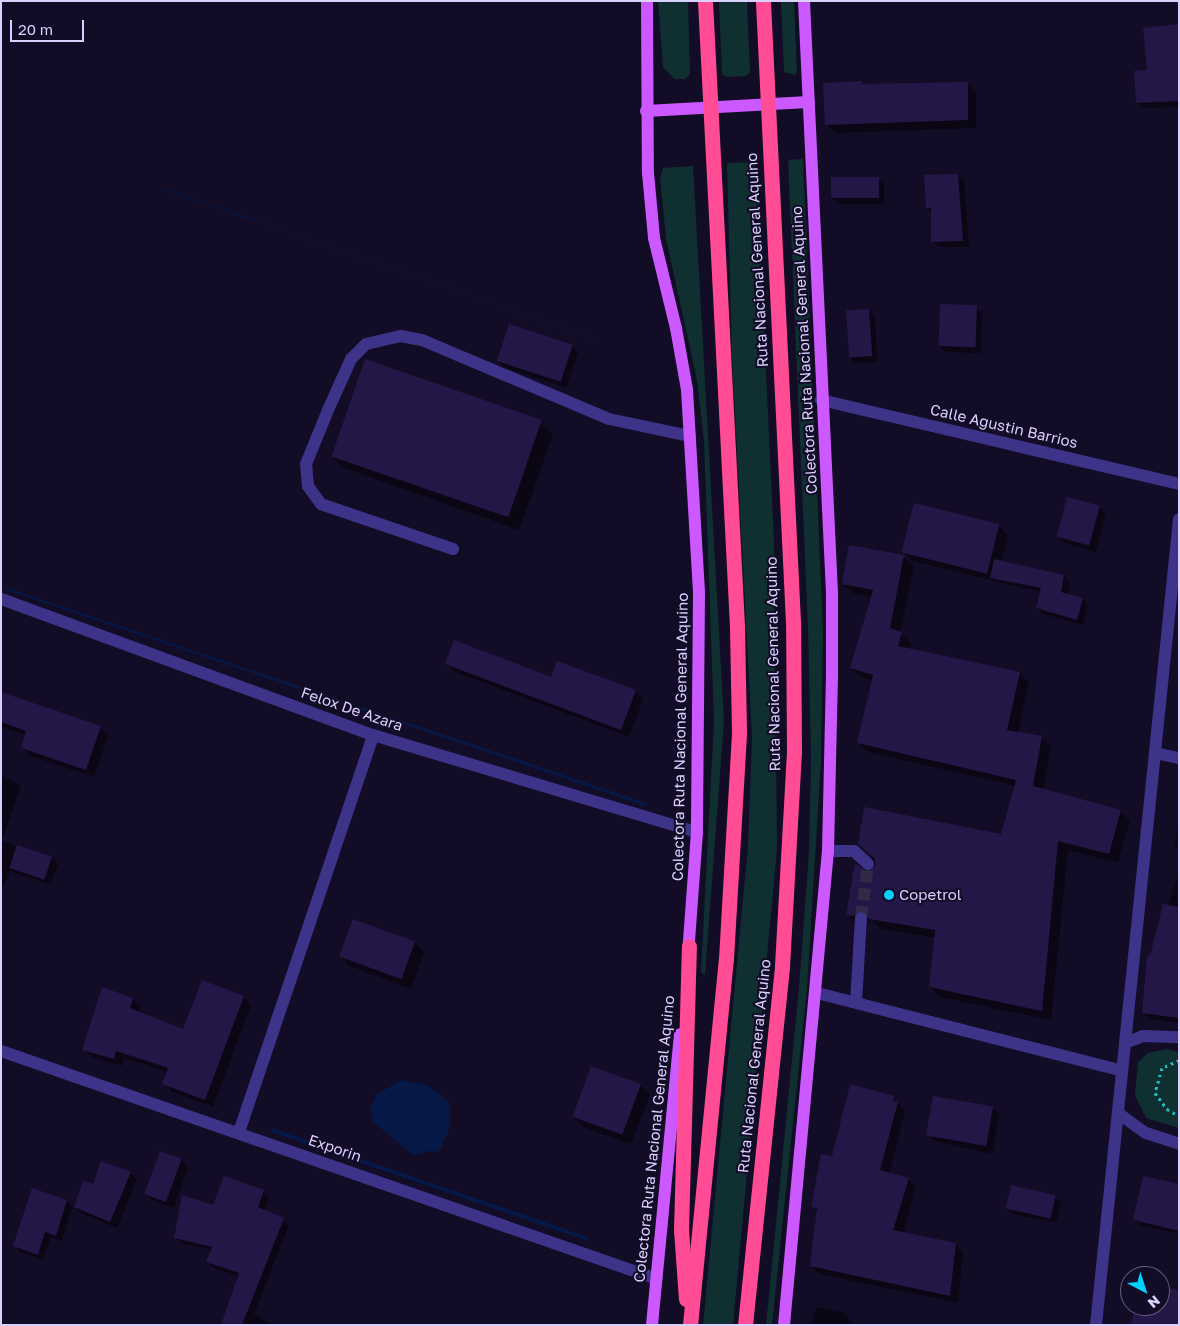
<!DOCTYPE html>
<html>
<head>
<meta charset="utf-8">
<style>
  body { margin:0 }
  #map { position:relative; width:1180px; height:1326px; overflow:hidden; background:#130c26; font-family:"Golos Text",sans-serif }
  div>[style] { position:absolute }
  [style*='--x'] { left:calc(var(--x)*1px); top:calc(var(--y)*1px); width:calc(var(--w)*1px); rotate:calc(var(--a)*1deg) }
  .green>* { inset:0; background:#0f2f30 }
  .water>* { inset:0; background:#051846; transform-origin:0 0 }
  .shadow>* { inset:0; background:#0007 }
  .building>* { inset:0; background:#241748; transform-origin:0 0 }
  .minor-tunnel>* { height:12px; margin-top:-6px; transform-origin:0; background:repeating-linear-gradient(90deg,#312a47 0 12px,transparent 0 18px) }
  .path>* { height:3px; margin-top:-1.5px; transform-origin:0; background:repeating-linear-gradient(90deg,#24bfc1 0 2.5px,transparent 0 6.5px) }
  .minor>* { height:12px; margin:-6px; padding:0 6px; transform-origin:6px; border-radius:6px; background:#3d3389 }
  .major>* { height:12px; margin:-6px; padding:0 6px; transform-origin:6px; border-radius:6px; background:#cc58ff }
  .highway>* { height:15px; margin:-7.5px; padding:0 7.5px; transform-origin:7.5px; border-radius:7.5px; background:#ff4c95 }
  .dots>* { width:14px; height:14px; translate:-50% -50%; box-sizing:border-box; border:2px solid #130c26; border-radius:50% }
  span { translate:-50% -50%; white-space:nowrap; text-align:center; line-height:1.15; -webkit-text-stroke:4px #130c26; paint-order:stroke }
  .street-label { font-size:15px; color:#dad1ff }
  .poi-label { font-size:15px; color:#dad1ff }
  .left { translate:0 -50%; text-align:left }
  .frame { position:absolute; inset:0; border:2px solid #dad1ff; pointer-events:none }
  .north { position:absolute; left:1120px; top:1266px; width:50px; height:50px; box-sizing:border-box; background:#130c26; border:1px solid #635b7d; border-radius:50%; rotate:140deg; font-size:14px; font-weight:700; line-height:20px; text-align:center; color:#dad1ff }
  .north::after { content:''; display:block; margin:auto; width:18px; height:22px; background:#00d1fc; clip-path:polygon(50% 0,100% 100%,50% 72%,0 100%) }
  .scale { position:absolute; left:10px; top:20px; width:74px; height:22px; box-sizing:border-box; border:2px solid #dad1ff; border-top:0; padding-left:6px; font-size:15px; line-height:18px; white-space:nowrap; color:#dad1ff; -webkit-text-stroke:4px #130c26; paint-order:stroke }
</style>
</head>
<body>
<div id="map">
  <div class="green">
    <i style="clip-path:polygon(658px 1px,688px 1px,690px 74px,685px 79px,674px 79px,663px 67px)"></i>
    <i style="clip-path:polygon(719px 1px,747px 1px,750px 72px,746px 76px,726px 77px,722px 74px)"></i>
    <i style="clip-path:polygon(781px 1px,794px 1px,797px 72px,795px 75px,784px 72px)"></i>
    <i style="clip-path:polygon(803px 159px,823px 631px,821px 761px,807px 989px,772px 1325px,766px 1325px,799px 988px,809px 852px,811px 758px,808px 629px,788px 160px)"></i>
    <i style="clip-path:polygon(756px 162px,774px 541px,777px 849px,733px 1325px,703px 1325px,748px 846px,752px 738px,732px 357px,727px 163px)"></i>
    <i style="clip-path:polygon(693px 166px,724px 721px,705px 975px,701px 972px,714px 721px,704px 441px,697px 380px,666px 239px,660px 178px,663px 168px)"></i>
    <i style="clip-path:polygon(1166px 1049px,1179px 1052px,1179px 1128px,1146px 1118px,1135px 1095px,1138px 1062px,1148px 1053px)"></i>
  </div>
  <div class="water">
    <i style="clip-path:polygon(166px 189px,660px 361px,165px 190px)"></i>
    <i style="clip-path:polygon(1px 586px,647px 803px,646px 806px,9px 591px)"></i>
    <i style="clip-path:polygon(401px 1080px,428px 1085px,450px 1103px,450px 1128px,440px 1150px,435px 1152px,428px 1151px,413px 1155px,373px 1122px,370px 1109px,376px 1095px)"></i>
    <i style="left:272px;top:1128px;width:334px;height:4px;rotate:19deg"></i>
  </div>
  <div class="shadow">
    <i style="clip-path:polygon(1179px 26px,1179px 107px,1143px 108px,1137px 102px,1149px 72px)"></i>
    <i style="clip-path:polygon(967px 83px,976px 92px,976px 128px,835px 133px,827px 124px)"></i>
    <i style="clip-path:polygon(957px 175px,964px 181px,969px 247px,939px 247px,933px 241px,932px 213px,927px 208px)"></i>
    <i style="clip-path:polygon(878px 178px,884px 184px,884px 204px,839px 204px,832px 198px)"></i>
    <i style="clip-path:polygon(976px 307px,982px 313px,981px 353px,946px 352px,939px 346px)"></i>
    <i style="clip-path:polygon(869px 310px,875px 317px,877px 362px,855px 363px,849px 356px)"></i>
    <i style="clip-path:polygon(572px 346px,578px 353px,566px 388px,504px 367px,498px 361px)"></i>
    <i style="clip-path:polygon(540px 422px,553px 435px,519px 530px,344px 468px,331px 456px)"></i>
    <i style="clip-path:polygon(1068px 499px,1100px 507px,1106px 513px,1096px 552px,1064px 543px,1057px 536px)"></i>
    <i style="clip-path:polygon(998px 525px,1008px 535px,1001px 562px,1064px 576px,1070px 582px,1067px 595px,1082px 599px,1088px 605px,1083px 625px,1043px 614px,1037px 608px,1041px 592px,912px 561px,903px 551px)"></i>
    <i style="clip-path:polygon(evenodd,850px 547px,904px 557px,914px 566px,900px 633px,911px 643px,909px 649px,1020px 673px,1029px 683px,1018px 733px,1041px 737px,1051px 747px,1043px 790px,1120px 811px,1130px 821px,1118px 863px,1068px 850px,1051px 1020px,940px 997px,930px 987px,935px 938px,880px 928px,872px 920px,863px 926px,857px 925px,847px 915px,867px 874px,877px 866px,869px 854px,1002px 835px,1016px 786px,868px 752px,858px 743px,873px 681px,861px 677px,851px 668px,873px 597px,853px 593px,843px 584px,850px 547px,868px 907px,858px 915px,858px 912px,868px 907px)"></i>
    <i style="clip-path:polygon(446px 664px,635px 691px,643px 699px,629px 737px,455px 672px)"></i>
    <i style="clip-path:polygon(1px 693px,100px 727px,108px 735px,94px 777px,30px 756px,22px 747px,26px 735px,1px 727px)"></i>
    <i style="clip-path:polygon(1px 775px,21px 785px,2px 841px,52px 858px,58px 864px,50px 885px,10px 871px,1px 892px)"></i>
    <i style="clip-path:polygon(1179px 828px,1179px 849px,1174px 844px)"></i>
    <i style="clip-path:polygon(1179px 872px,1179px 1023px,1149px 1019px,1143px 1013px,1151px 958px)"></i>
    <i style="clip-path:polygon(354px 921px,415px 943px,424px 952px,411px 989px,350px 966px,341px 957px)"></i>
    <i style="clip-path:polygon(243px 997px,251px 1005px,213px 1107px,172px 1092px,164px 1084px,168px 1072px,124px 1058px,122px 1066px,92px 1057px,84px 1049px,133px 999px,141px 1007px,139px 1013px,184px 1031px)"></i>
    <i style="clip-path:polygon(640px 1085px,650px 1094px,631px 1144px,583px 1127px,573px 1117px)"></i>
    <i style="clip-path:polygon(851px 1086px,894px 1098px,905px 1111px,889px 1174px,908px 1179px,916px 1187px,903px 1233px,955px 1244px,963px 1252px,958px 1303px,819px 1274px,811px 1266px,818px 1212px,813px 1206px,833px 1158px)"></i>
    <i style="clip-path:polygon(993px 1108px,999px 1114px,993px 1154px,934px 1141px,928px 1135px)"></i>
    <i style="clip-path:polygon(161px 1153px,182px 1160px,188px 1166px,174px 1208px,152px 1200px,146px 1194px)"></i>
    <i style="clip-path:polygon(130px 1173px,137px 1179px,117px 1228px,81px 1213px,75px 1207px,94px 1185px)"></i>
    <i style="clip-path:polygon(1179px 1185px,1179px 1234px,1140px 1225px,1134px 1219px)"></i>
    <i style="clip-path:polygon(263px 1191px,269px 1197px,264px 1211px,289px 1225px,254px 1314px,272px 1325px,223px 1325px,239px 1276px,214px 1268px,208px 1262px,212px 1250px,181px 1243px,175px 1238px,214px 1207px)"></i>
    <i style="clip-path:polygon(1055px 1197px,1061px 1203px,1057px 1223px,1013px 1214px,1007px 1207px)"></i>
    <i style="clip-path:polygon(66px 1201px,72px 1207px,62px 1241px,51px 1237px,43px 1260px,20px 1252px,14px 1246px)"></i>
    <i style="clip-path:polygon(816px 1307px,844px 1313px,854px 1325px,811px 1325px)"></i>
  </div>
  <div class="building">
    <i style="clip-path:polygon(1179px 24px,1179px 101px,1136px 103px,1134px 71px,1147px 70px,1143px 28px)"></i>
    <i style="clip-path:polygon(862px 81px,862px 84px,968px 82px,968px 120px,825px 125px,823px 83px)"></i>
    <i style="clip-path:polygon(958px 174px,963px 241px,931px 242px,931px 208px,926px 208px,924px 175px)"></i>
    <i style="left:831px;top:177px;width:48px;height:21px"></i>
    <i style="left:940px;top:304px;width:37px;height:42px;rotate:2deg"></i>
    <i style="left:869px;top:309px;width:47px;height:23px;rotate:86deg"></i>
    <i style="left:509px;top:324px;width:67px;height:39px;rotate:18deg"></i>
    <i style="left:365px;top:359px;width:187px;height:103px;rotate:19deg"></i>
    <i style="left:1067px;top:497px;width:34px;height:41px;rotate:15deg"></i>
    <i style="left:914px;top:503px;width:88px;height:51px;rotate:14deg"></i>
    <i style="clip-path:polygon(849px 545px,904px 555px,890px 628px,902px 632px,898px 646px,1020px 672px,1007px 730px,1042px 736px,1033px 786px,1121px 810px,1109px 854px,1058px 841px,1042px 1011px,929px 987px,935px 930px,869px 919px,862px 910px,853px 916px,846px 915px,855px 863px,867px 872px,876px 865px,874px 858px,858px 844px,864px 807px,1001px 834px,1016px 780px,857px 743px,873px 675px,850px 668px,873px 590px,842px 584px)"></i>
    <i style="clip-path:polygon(994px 559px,1064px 575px,1061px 592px,1083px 598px,1077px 620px,1036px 608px,1041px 588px,990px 578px)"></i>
    <i style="clip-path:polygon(454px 640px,551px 677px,557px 661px,636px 690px,621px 730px,445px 664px)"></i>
    <i style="clip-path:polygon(1px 692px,101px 726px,86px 770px,21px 748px,26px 731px,1px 722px)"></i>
    <i style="left:17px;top:845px;width:37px;height:24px;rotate:19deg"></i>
    <i style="clip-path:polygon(1163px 904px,1179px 907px,1178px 1018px,1142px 1013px,1147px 956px,1150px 956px)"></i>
    <i style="left:353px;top:919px;width:66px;height:40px;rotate:20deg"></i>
    <i style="clip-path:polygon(202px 980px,244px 996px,205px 1100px,162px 1084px,168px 1068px,116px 1051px,114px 1059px,82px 1050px,102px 987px,133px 998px,130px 1008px,183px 1029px)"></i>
    <i style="left:591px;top:1066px;width:53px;height:54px;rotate:20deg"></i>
    <i style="clip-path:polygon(850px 1084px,894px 1096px,893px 1101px,898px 1102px,880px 1170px,909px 1178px,893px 1230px,956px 1243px,950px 1296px,810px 1266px,817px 1208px,811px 1207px,821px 1154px,832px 1156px)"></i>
    <i style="left:933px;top:1096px;width:61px;height:40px;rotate:10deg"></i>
    <i style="left:160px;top:1151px;width:23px;height:46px;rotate:20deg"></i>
    <i style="clip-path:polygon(101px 1161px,131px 1172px,110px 1222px,74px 1207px,83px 1181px,93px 1184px)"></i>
    <i style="clip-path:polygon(224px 1176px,264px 1190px,258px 1207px,284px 1218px,242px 1325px,221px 1325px,239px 1273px,206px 1262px,212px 1247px,174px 1238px,182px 1195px,213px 1205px)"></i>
    <i style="clip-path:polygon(1143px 1176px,1179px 1184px,1179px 1231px,1133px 1220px)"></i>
    <i style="left:1011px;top:1185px;width:46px;height:24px;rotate:13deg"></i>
    <i style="clip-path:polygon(32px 1188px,67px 1200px,56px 1236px,45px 1232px,38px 1255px,13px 1246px)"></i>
    <i style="clip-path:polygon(1160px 1286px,1179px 1290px,1179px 1325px,1131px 1325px,1135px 1306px,1160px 1306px)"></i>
  </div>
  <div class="minor-tunnel">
    <i style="--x:861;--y:918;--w:54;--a:-82.6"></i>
  </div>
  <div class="path">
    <i style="--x:1179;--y:1060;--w:19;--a:155"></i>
    <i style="--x:1162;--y:1068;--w:26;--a:106"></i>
    <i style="--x:1155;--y:1093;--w:20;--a:53"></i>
    <i style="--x:1167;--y:1109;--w:14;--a:30"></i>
  </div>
  <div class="minor">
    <i style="--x:821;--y:400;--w:368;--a:13.2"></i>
    <i style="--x:453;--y:549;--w:139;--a:-161.2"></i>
    <i style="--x:321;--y:504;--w:22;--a:-126"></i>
    <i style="--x:308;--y:486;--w:22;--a:-95"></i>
    <i style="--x:306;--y:464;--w:58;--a:-67.8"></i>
    <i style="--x:328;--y:410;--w:56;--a:-65.7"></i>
    <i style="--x:351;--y:359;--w:21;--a:-45"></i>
    <i style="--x:366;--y:344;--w:36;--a:-13"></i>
    <i style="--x:401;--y:336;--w:21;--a:11"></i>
    <i style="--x:422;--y:340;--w:203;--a:22.9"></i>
    <i style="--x:609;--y:419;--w:83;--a:11.9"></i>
    <i style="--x:1;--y:599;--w:396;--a:20.1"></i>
    <i style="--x:373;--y:735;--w:338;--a:16.7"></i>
    <i style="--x:1155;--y:753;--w:25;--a:12"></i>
    <i style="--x:828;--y:851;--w:26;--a:0"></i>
    <i style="--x:854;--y:851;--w:19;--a:43"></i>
    <i style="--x:817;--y:993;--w:315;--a:14.3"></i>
    <i style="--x:856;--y:1002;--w:84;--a:-86.6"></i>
    <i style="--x:1125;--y:1043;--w:19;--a:-21"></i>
    <i style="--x:1143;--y:1036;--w:36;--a:2"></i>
    <i style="--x:1;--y:1051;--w:694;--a:19.17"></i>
    <i style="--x:1118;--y:1113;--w:34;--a:36"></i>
    <i style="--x:1146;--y:1133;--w:35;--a:18"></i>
    <i style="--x:239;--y:1132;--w:419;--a:-71.3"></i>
    <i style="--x:1096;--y:1325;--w:810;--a:-84.12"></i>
  </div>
  <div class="major">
    <i style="--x:647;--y:1;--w:172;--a:89.7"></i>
    <i style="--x:648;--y:173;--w:65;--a:84.7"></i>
    <i style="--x:654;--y:238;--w:93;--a:76.3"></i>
    <i style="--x:676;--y:328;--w:63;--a:79.9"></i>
    <i style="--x:687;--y:390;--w:203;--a:86.6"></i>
    <i style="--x:699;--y:593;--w:239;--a:90.5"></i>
    <i style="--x:697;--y:832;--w:122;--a:94.2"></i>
    <i style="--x:646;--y:111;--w:163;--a:-3.2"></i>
    <i style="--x:652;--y:1325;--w:292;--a:-84.5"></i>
    <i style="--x:784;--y:1325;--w:476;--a:-84.7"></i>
    <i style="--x:828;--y:851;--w:175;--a:-88.7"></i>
    <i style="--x:832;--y:676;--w:83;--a:-90"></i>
    <i style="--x:832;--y:593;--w:593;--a:-92.71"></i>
  </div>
  <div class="highway">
    <i style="--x:686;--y:1299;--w:69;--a:-94.1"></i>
    <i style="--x:681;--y:1230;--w:284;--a:-88.4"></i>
    <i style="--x:690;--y:1325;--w:368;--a:-84.4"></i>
    <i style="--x:726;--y:959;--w:227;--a:-86.7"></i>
    <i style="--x:739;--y:732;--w:106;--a:-91.1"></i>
    <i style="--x:737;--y:626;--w:626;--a:-92.93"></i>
    <i style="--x:745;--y:1325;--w:361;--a:-84.1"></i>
    <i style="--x:782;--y:966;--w:214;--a:-86.8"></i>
    <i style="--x:794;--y:752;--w:130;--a:-90.4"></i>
    <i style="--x:793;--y:622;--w:622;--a:-92.77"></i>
  </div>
  <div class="dots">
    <i style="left:889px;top:895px;background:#00d1fc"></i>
  </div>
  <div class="street-label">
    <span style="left:757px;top:260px;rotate:-93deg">Ruta Nacional General Aquino</span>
    <span style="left:804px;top:350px;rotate:-93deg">Colectora Ruta Nacional General Aquino</span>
    <span style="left:1004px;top:426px;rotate:13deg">Calle Agustin Barrios</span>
    <span style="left:773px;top:664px;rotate:-91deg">Ruta Nacional General Aquino</span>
    <span style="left:352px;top:709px;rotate:19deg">Felox De Azara</span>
    <span style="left:680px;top:737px;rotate:-89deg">Colectora Ruta Nacional General Aquino</span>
    <span style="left:754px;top:1066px;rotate:-84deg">Ruta Nacional General Aquino</span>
    <span style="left:654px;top:1139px;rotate:-84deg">Colectora Ruta Nacional General Aquino</span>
    <span style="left:335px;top:1148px;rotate:19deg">Exporin</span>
  </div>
  <div class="poi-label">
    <span class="left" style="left:899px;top:895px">Copetrol</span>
  </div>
  <div class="frame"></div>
  <div class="north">N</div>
  <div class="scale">20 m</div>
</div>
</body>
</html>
